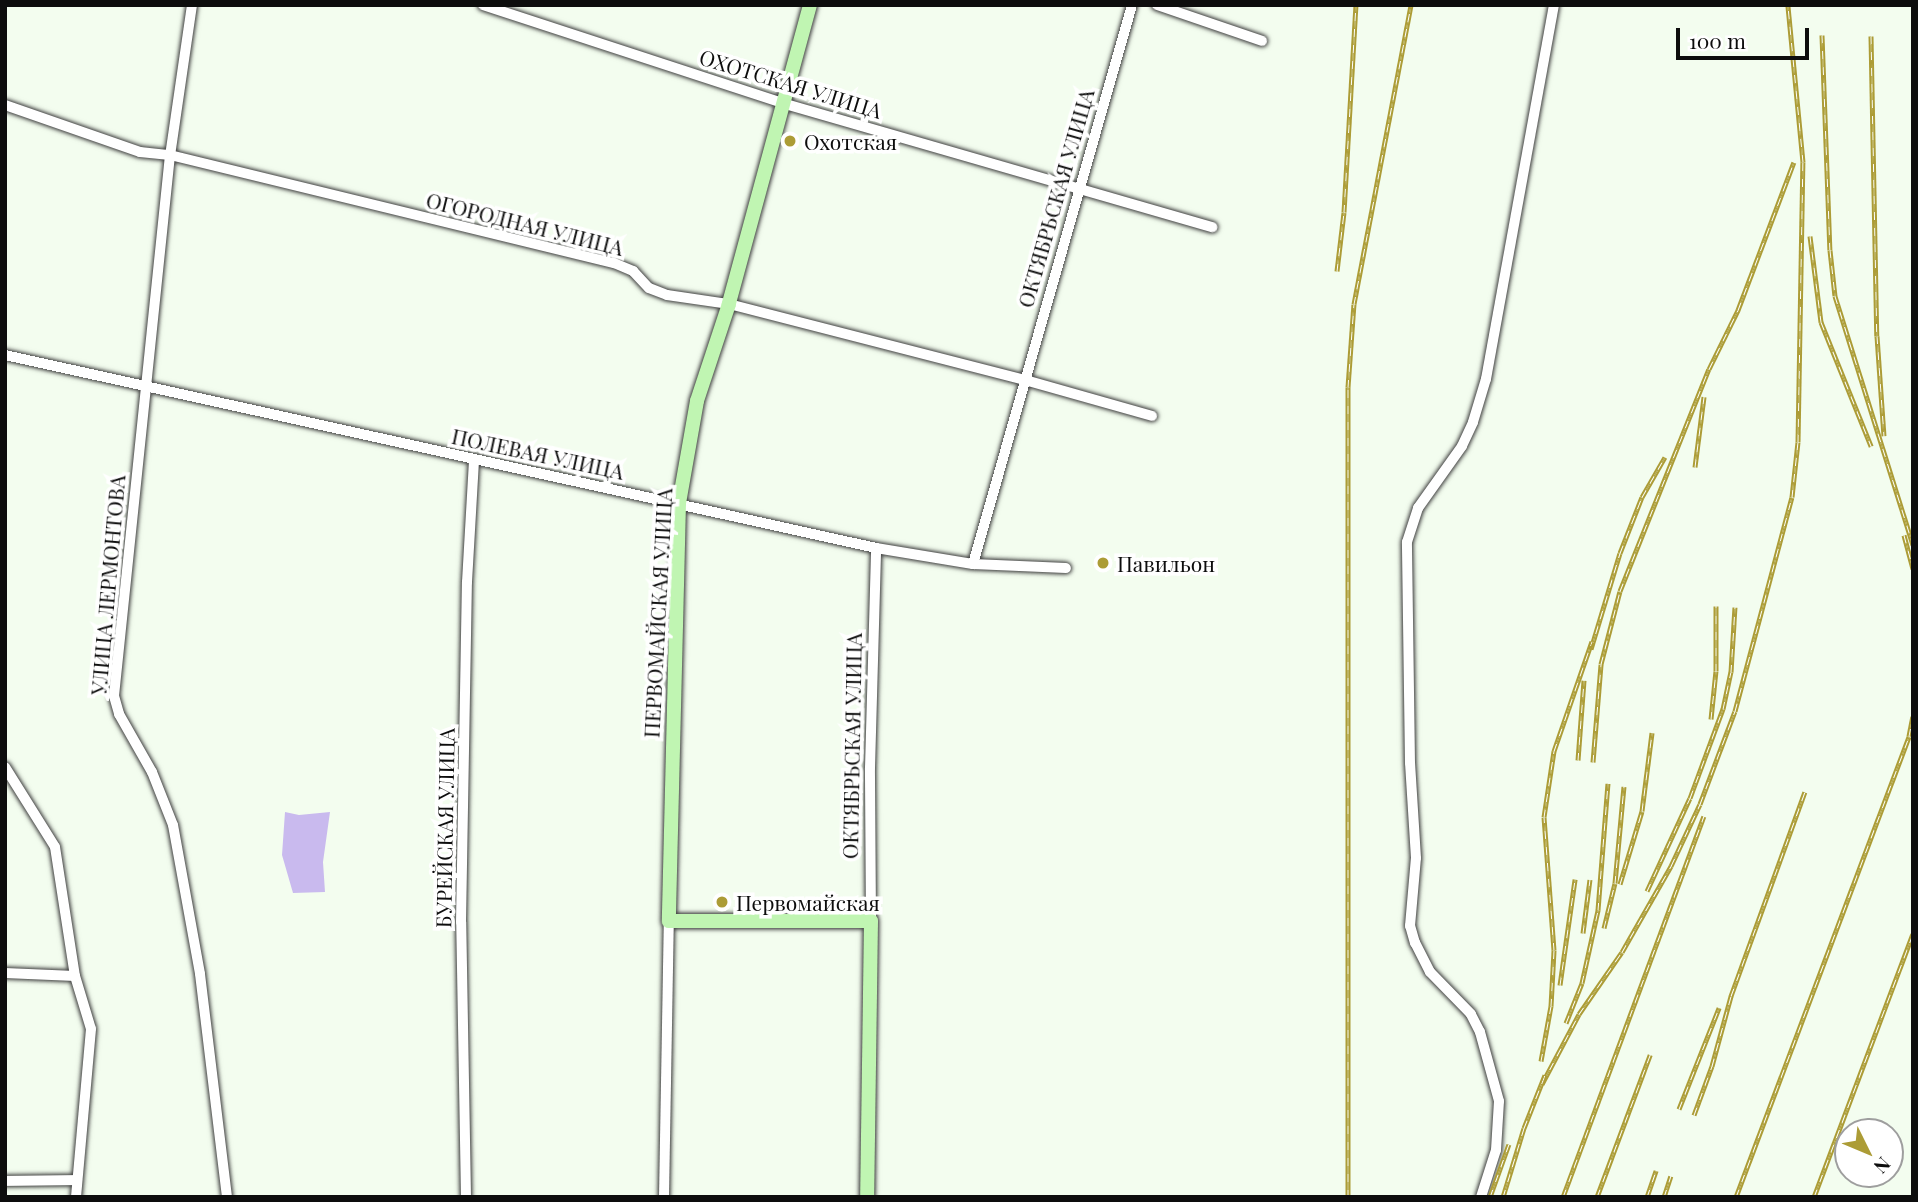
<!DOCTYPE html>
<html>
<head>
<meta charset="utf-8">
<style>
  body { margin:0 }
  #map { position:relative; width:1918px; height:1202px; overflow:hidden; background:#f3fdef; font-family:"Playfair Display",serif }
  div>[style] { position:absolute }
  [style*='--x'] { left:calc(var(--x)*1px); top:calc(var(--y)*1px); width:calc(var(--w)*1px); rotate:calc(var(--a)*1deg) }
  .water>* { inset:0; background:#c9baee }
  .roads { filter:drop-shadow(0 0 2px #404040) drop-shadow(0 0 2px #404040) }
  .street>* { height:10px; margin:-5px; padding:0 5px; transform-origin:5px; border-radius:5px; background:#fff }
  .secondary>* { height:14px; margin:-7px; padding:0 7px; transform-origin:7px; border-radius:7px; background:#c0f5b2 }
  .rail>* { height:5px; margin-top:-2.5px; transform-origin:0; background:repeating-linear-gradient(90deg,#fff 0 8px,#ac9c36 0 16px); box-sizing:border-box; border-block:2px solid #ac9c36 }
  .dots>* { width:19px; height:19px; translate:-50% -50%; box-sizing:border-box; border:4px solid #fff; border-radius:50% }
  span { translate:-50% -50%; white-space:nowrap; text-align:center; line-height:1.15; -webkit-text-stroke:7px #fff; paint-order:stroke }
  .street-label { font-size:21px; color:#0d0d0d }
  .poi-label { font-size:21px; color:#0d0d0d }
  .left { translate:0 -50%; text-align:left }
  .frame { position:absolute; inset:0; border:7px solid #0d0d0d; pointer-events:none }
  .north { position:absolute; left:1834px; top:1118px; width:70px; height:70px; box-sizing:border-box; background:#fff; border:2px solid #9e9e9e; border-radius:50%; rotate:133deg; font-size:19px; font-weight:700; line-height:28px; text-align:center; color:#0d0d0d }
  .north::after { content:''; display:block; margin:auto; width:24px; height:32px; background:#ac9c36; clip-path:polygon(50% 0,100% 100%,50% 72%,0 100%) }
  .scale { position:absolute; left:1676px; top:28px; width:133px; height:32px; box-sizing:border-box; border:4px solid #0d0d0d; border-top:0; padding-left:9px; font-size:21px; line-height:24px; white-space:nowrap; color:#0d0d0d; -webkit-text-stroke:5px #fff; paint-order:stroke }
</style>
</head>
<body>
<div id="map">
  <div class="water">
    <i style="clip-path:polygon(285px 812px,299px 815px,330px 812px,323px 862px,325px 892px,293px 893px,282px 855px)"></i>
  </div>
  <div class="roads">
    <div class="street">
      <i style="--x:192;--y:5;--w:152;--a:98.3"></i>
      <i style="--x:170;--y:155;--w:544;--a:95.91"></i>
      <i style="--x:114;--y:696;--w:19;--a:74"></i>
      <i style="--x:119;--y:714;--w:67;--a:60.4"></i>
      <i style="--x:152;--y:772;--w:57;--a:68.4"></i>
      <i style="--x:173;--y:825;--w:151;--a:79.7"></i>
      <i style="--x:200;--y:974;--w:225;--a:83.1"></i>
      <i style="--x:483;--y:5;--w:315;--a:18.1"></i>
      <i style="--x:782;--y:103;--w:448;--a:16.1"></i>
      <i style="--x:1157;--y:5;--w:111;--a:18.9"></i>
      <i style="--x:5;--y:105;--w:143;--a:19.2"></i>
      <i style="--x:140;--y:152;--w:30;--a:6"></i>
      <i style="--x:170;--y:155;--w:457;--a:13.7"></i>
      <i style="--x:614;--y:263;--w:21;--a:23"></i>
      <i style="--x:633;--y:271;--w:23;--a:47"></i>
      <i style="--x:649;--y:288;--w:19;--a:21"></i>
      <i style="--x:667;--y:295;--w:63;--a:8.3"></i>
      <i style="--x:729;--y:304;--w:306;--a:14.4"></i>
      <i style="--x:1025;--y:380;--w:132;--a:15.8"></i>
      <i style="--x:5;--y:355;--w:892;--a:12.49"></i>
      <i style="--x:876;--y:548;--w:98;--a:9.4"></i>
      <i style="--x:973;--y:564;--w:93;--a:2.5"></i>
      <i style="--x:973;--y:564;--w:581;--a:-74.12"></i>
      <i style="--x:5;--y:767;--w:94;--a:58"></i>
      <i style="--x:55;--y:847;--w:131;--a:81.2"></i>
      <i style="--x:75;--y:976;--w:55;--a:73.2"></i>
      <i style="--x:91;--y:1029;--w:169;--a:95.1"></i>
      <i style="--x:871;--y:921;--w:153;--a:-90.4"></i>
      <i style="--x:870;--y:768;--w:220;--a:-88.4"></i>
      <i style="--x:5;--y:973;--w:70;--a:2.5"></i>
      <i style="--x:5;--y:1181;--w:71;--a:-0.8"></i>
      <i style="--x:466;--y:1197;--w:275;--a:-91"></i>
      <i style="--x:461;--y:922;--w:340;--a:-89"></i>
      <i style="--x:467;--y:582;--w:123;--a:-86.7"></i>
      <i style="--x:664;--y:1197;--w:276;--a:-89"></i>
      <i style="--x:1481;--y:1197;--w:49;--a:-72.3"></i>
      <i style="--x:1496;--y:1150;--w:49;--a:-86.5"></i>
      <i style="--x:1499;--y:1101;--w:72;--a:-105.4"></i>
      <i style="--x:1480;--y:1032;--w:20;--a:-117"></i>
      <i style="--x:1471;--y:1014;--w:59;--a:-134.3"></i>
      <i style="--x:1430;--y:972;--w:33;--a:-117"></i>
      <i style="--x:1415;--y:943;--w:18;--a:-106"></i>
      <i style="--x:1410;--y:926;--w:68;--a:-85"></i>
      <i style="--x:1416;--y:858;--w:95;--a:-93.6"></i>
      <i style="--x:1410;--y:763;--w:221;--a:-90.8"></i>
      <i style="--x:1407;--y:542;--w:36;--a:-72"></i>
      <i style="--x:1418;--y:508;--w:76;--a:-54.6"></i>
      <i style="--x:1462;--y:446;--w:26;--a:-65"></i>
      <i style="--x:1473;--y:422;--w:45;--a:-73.2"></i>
      <i style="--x:1486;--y:379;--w:380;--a:-79.7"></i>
    </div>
    <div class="secondary">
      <i style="--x:810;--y:5;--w:310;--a:105.2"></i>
      <i style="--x:729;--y:304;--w:102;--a:108.3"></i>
      <i style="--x:697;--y:401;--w:104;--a:100"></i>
      <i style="--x:679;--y:503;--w:418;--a:91.4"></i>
      <i style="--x:669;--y:921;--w:202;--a:0"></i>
      <i style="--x:871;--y:921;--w:276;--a:90.8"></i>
    </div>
  </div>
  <div class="rail">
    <i style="--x:1822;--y:35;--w:215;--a:87.9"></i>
    <i style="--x:1830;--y:250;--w:46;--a:83.8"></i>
    <i style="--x:1835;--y:296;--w:261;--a:72.6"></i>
    <i style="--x:1871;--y:36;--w:300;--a:88.9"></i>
    <i style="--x:1877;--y:336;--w:100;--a:86"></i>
    <i style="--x:1810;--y:236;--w:87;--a:82.7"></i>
    <i style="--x:1821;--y:322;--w:134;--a:68"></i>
    <i style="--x:1337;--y:271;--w:59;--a:-83.2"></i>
    <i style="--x:1344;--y:212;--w:207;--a:-86.7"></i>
    <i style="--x:1695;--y:467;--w:71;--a:-82.7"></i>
    <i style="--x:1904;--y:535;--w:35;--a:75"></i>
    <i style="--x:1591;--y:649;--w:100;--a:-73.2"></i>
    <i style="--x:1620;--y:553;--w:60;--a:-68.6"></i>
    <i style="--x:1642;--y:497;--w:46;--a:-60.1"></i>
    <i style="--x:1711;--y:719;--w:48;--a:-84.1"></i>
    <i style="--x:1716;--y:671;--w:65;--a:-90"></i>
    <i style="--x:1578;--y:760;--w:80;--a:-85.7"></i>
    <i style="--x:1593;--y:762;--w:98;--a:-85.3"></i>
    <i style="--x:1601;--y:664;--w:75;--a:-75.4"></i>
    <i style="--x:1620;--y:591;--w:239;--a:-68.2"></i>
    <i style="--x:1709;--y:369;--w:66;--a:-63.8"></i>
    <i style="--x:1738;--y:310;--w:158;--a:-69.3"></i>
    <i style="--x:1620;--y:884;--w:76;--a:-73.2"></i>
    <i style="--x:1642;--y:811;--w:79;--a:-82.7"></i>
    <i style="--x:1647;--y:891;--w:102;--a:-65.2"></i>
    <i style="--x:1690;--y:798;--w:95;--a:-69.7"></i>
    <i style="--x:1723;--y:709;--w:38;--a:-78"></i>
    <i style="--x:1731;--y:672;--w:65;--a:-86.5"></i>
    <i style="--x:1604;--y:928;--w:46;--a:-76.3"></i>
    <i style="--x:1615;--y:883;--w:97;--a:-84.7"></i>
    <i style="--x:1583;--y:933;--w:54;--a:-82.6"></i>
    <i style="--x:1560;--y:985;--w:107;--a:-81.9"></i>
    <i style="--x:1566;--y:1023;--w:43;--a:-68.2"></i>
    <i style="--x:1582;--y:983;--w:75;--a:-77.6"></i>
    <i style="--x:1598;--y:910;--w:127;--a:-85.5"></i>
    <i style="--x:1541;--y:1061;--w:56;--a:-79.7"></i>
    <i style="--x:1551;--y:1006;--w:56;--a:-86.9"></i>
    <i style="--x:1554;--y:950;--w:133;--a:-94.3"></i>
    <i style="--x:1544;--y:817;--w:67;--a:-81.4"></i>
    <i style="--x:1554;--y:751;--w:116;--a:-70.9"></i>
    <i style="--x:1542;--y:1084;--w:79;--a:-62.1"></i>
    <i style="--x:1579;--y:1014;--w:75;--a:-55.3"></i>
    <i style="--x:1622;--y:952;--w:99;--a:-60.3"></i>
    <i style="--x:1671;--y:866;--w:68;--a:-64.9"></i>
    <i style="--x:1700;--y:804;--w:99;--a:-69.4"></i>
    <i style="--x:1735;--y:711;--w:221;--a:-75.1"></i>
    <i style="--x:1792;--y:497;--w:55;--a:-83.8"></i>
    <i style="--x:1798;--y:442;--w:280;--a:-89"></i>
    <i style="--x:1803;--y:162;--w:158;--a:-95.5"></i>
    <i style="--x:1679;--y:1109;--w:109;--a:-68.4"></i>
    <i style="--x:1694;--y:1115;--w:52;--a:-69.8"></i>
    <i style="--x:1712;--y:1066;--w:73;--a:-74.8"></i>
    <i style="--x:1731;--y:996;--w:217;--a:-70.1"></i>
    <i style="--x:1348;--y:1197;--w:810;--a:-90"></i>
    <i style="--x:1348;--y:387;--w:83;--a:-85.9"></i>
    <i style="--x:1354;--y:304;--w:304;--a:-79.2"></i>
    <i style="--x:1490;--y:1197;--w:56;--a:-70.3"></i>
    <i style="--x:1503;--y:1197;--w:72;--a:-73.1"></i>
    <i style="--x:1524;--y:1128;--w:57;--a:-68.4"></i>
    <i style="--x:1563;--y:1197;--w:406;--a:-69.7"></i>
    <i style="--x:1597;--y:1197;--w:152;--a:-69.5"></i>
    <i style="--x:1647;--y:1197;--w:28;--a:-71"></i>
    <i style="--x:1664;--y:1197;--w:22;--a:-72"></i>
    <i style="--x:1736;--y:1197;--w:492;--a:-69.4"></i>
    <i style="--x:1909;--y:736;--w:20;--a:-79"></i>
    <i style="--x:1814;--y:1197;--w:281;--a:-69.4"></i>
  </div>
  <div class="dots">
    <i style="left:790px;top:141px;background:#ac9c36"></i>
    <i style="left:1103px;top:563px;background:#ac9c36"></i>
    <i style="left:722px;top:902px;background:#ac9c36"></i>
  </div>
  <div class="street-label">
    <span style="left:791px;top:83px;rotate:17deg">ОХОТСКАЯ УЛИЦА</span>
    <span style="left:1055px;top:198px;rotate:-74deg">ОКТЯБРЬСКАЯ УЛИЦА</span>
    <span style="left:525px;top:223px;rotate:14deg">ОГОРОДНАЯ УЛИЦА</span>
    <span style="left:538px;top:453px;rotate:12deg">ПОЛЕВАЯ УЛИЦА</span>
    <span style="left:107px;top:585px;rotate:-85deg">УЛИЦА ЛЕРМОНТОВА</span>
    <span style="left:657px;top:613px;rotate:-87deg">ПЕРВОМАЙСКАЯ УЛИЦА</span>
    <span style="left:851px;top:746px;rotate:-89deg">ОКТЯБРЬСКАЯ УЛИЦА</span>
    <span style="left:444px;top:828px;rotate:-89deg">БУРЕЙСКАЯ УЛИЦА</span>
  </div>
  <div class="poi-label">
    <span class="left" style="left:804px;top:141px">Охотская</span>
    <span class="left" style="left:1117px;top:563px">Павильон</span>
    <span class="left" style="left:736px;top:902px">Первомайская</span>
  </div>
  <div class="frame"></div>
  <div class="north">N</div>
  <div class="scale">100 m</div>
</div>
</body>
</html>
